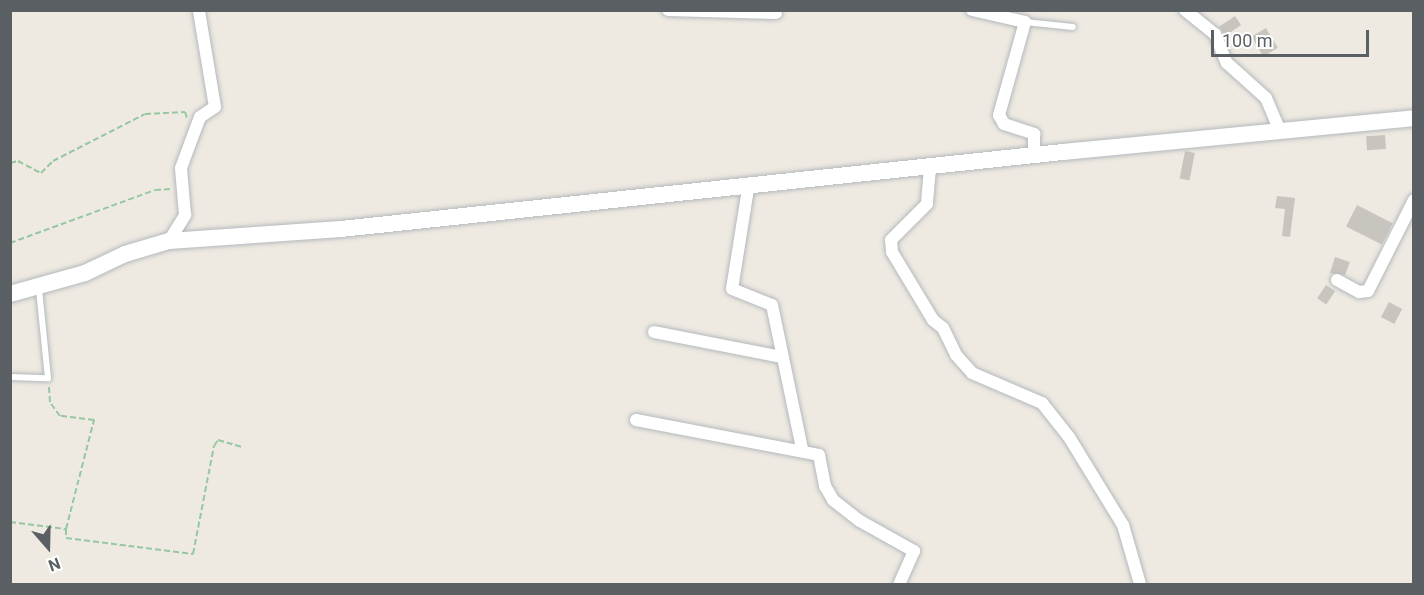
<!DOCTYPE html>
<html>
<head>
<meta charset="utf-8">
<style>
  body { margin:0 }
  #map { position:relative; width:1424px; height:595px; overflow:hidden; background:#eeeae1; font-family:Roboto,sans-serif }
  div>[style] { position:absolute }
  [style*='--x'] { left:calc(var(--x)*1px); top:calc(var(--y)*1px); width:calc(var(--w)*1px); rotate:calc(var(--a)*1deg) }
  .building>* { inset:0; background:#c8c5bf; transform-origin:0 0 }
  .path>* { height:2px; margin-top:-1px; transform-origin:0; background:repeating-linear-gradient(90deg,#95c8a1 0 6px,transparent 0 9px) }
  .roads { filter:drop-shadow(0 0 2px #b4b8bd) drop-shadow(0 0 2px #b4b8bd) }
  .lane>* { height:6px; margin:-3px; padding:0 3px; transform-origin:3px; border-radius:3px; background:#fff }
  .street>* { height:12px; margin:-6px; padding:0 6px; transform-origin:6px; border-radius:6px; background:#fff }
  .secondary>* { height:16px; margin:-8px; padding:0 8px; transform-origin:8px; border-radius:8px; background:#fff }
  span { translate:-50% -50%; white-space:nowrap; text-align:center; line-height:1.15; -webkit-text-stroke:4.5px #fff; paint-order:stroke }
  .frame { position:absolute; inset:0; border:12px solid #5a5f63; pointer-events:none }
  .north { position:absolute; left:18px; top:517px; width:60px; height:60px; -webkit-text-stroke:4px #fff; paint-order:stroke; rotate:160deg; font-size:16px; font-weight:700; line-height:24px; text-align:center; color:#5a5f63 }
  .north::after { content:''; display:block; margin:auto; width:21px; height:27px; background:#5a5f63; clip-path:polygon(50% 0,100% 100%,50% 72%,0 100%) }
  .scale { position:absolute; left:1211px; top:30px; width:158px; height:27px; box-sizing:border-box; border:3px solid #5a5f63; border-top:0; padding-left:8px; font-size:18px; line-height:21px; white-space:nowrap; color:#5a5f63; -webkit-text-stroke:4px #fff; paint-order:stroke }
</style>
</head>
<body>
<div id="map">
  <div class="building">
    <i style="left:1235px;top:16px;width:11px;height:19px;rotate:56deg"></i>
    <i style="left:1266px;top:28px;width:23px;height:17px;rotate:59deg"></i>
    <i style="left:1385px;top:135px;width:14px;height:19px;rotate:86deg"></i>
    <i style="left:1185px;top:151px;width:10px;height:28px;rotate:11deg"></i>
    <i style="clip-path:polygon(1277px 196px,1295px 198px,1290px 237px,1282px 236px,1285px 209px,1275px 208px)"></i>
    <i style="left:1357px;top:205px;width:40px;height:24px;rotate:27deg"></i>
    <i style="clip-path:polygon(1335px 257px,1350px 262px,1345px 275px,1330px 273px)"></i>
    <i style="left:1326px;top:285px;width:11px;height:16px;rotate:34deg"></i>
    <i style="left:1389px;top:302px;width:15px;height:17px;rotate:28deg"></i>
  </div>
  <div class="path">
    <i style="--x:10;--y:163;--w:8;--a:-14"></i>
    <i style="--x:18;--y:161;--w:26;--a:28"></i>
    <i style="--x:41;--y:173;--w:17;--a:-45"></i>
    <i style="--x:53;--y:161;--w:103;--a:-27.1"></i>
    <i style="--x:145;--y:114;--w:40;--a:-2.9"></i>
    <i style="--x:185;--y:112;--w:6;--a:72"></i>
    <i style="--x:10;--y:243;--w:154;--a:-20.1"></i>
    <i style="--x:155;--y:190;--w:17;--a:-3"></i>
    <i style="--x:10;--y:522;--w:56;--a:7.1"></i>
    <i style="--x:66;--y:529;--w:113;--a:-75.6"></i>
    <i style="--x:94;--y:420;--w:34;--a:-173"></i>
    <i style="--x:60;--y:416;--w:17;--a:-126"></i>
    <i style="--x:50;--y:402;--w:15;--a:-94"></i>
    <i style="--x:66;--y:529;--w:9;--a:90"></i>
    <i style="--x:66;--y:538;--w:128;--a:7.2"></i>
    <i style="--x:193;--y:554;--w:110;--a:-79"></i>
    <i style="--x:214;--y:446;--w:7;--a:-56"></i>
    <i style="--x:218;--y:440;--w:26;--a:16"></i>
  </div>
  <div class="roads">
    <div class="lane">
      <i style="--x:1025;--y:22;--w:48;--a:5.9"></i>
      <i style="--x:10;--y:377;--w:38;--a:2"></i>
      <i style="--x:48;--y:378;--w:89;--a:-95.8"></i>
    </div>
    <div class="street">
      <i style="--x:668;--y:10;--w:108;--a:1.6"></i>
      <i style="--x:972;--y:10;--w:54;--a:12.8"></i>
      <i style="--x:1025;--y:22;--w:97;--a:105.6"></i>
      <i style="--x:999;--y:115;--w:10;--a:61"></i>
      <i style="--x:1004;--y:124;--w:32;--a:18"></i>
      <i style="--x:1034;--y:134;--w:21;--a:90"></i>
      <i style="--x:1185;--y:10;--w:38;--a:39"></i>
      <i style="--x:1215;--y:34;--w:31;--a:68"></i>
      <i style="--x:1227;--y:63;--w:52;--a:41.9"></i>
      <i style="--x:1266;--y:98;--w:36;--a:67"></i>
      <i style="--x:930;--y:168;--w:36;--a:95"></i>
      <i style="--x:927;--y:204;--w:51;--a:135"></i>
      <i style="--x:891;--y:240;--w:12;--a:85"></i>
      <i style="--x:892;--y:252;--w:79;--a:58.9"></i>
      <i style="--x:933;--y:320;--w:13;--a:39"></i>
      <i style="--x:943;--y:328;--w:30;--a:64"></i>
      <i style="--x:956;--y:355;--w:24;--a:48"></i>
      <i style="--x:972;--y:373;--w:76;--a:23.2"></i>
      <i style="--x:1042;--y:403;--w:43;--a:51.5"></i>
      <i style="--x:1069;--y:437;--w:103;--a:58.5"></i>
      <i style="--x:1123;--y:525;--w:61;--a:73.9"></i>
      <i style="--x:748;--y:189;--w:101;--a:99.1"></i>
      <i style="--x:732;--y:289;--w:43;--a:21.8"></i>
      <i style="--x:772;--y:305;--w:147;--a:78.2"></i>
      <i style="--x:169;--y:241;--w:31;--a:-58"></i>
      <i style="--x:185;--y:215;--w:47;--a:-94.9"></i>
      <i style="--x:181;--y:168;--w:54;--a:-69.6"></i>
      <i style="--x:200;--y:117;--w:18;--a:-34"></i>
      <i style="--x:215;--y:107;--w:97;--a:-99.5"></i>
      <i style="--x:1337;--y:280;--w:25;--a:29"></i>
      <i style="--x:1359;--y:292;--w:9;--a:-6"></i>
      <i style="--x:1368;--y:291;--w:102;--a:-63.2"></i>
      <i style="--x:654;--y:332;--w:130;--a:11.1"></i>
      <i style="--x:636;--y:420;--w:186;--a:10.8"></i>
      <i style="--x:819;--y:455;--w:32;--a:79"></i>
      <i style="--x:825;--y:486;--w:16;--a:60"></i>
      <i style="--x:833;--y:500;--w:34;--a:38"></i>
      <i style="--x:860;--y:521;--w:62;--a:29.1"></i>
      <i style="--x:914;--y:551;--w:36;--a:114"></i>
    </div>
    <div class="secondary">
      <i style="--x:10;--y:294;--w:78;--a:-15.6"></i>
      <i style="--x:85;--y:273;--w:44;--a:-25.4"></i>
      <i style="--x:125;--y:254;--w:46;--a:-16.5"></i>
      <i style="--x:169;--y:241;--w:172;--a:-4"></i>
      <i style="--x:341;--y:229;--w:726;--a:-6.09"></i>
      <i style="--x:1063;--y:152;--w:353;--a:-5.5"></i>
    </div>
  </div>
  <div class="frame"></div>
  <div class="north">N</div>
  <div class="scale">100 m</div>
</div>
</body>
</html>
